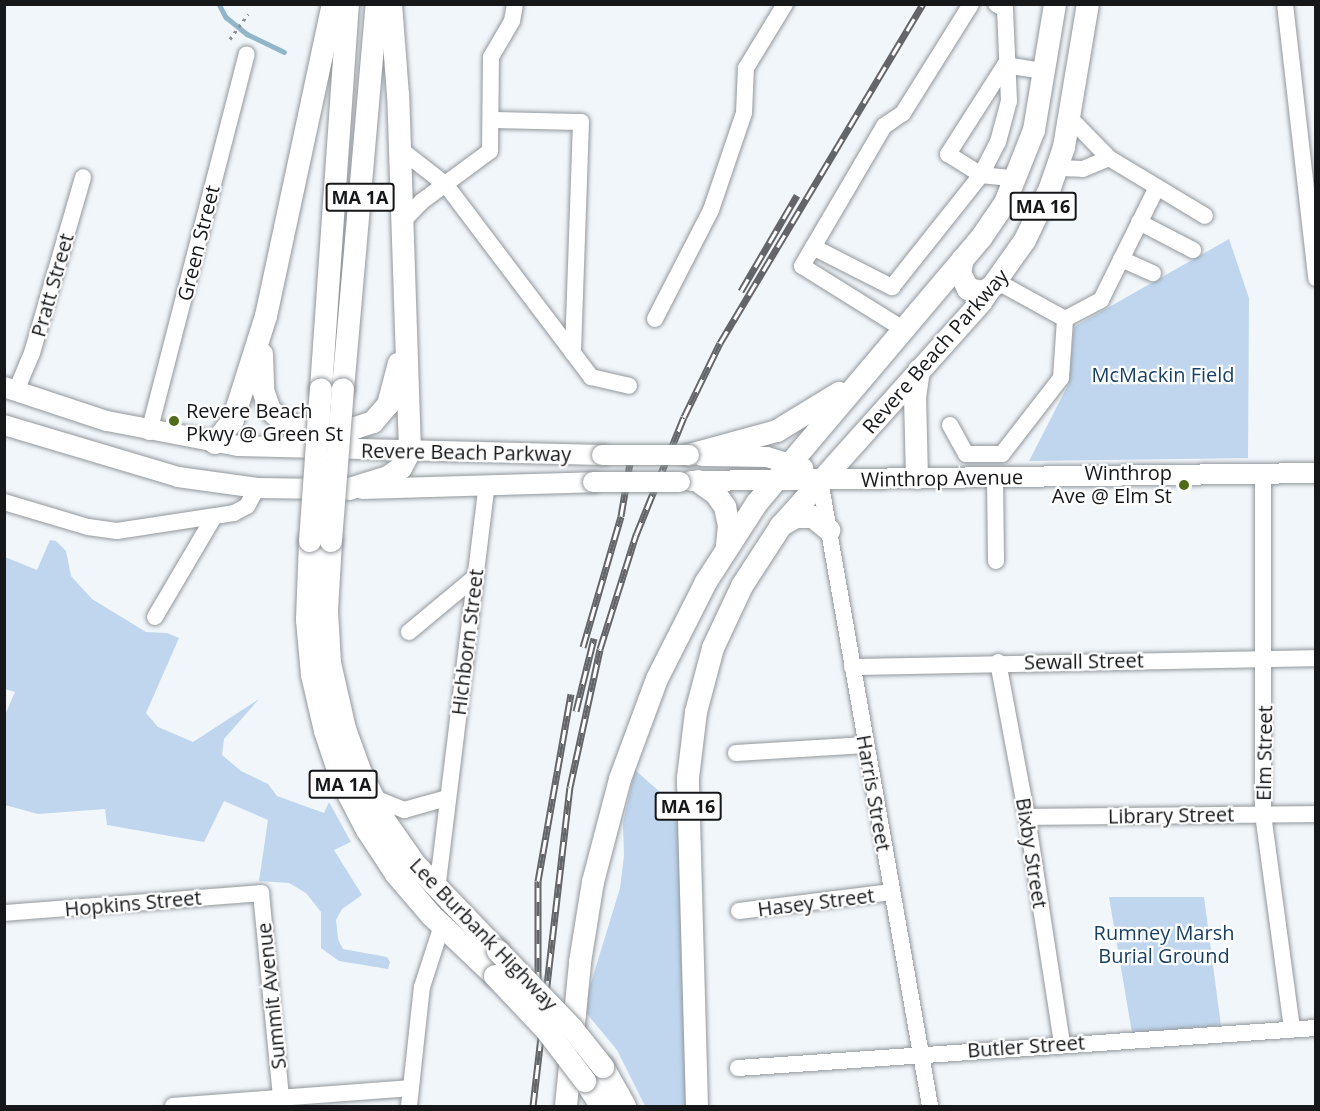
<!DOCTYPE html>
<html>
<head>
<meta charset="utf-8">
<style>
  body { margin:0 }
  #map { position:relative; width:1320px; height:1111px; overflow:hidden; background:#f1f6fb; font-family:"Open Sans",sans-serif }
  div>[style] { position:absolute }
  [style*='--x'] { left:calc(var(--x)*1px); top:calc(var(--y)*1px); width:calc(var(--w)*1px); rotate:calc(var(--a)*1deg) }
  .green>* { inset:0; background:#bfd6ee }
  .stream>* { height:4.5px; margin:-2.25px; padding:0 2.25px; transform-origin:2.25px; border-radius:2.25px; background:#92b6c9 }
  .path>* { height:3px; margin-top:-1.5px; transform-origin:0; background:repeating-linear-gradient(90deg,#8c8f93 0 3px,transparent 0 7.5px) }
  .roads { filter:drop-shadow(0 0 2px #92979b) drop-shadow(0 0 2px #92979b) }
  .minor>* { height:16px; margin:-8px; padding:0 8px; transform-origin:8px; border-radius:8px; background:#fff }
  .major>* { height:20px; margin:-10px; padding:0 10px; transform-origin:10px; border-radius:10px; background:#fff }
  .highway>* { height:22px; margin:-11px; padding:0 11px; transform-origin:11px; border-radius:11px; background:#fff }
  .rail>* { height:7px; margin-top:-3.5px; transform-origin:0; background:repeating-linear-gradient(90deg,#fff 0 14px,#636568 0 28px); box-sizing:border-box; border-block:2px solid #636568 }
  .bridges { filter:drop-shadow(0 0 2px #92979b) drop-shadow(0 0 2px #92979b) }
  .major-bridge>* { height:20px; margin:-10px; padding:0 10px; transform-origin:10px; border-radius:10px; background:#fff }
  .highway-bridge>* { height:22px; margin:-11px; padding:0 11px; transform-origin:11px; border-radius:11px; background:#fff }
  .dots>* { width:16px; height:16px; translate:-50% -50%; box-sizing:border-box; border:3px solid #fff; border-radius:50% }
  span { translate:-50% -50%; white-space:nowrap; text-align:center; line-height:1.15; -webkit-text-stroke:4.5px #fff; paint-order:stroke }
  .shield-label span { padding:2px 4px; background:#fff; border:2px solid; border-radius:4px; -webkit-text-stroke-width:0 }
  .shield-label { font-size:18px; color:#161719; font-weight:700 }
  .street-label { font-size:20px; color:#161719 }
  .park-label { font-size:20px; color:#173f63 }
  .poi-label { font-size:20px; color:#161719 }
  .left { translate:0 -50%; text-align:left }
  .right { translate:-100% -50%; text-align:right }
  .frame { position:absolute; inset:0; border:6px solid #161719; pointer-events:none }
</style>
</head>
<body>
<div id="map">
  <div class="green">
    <i style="clip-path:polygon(1229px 239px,1249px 298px,1248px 458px,1029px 461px,1068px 385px,1074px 327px)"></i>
    <i style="clip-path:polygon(50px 540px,56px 541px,66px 551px,71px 576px,92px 599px,146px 632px,167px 633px,179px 638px,146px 713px,158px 727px,193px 742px,259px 699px,224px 739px,222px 755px,241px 771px,268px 784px,277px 796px,324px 813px,329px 802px,351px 842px,334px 850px,362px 895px,342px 909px,336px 920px,338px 939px,343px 949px,387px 957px,390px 962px,388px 969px,339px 961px,321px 948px,321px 912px,306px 893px,289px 883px,259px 881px,268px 820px,224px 801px,204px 842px,107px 825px,105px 809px,38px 814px,5px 805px,5px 715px,15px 692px,5px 689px,5px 557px,37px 570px)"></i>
    <i style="clip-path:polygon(635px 770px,678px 808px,686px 1106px,645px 1106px,617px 1050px,583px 1009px,620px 888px,624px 856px,623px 823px)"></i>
    <i style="clip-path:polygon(1109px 897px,1204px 897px,1221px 1026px,1132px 1033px)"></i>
  </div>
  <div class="stream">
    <i style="--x:219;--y:4;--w:15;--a:62"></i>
    <i style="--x:226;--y:17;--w:27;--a:39"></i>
    <i style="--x:247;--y:34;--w:41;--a:25.9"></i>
  </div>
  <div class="path">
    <i style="--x:230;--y:39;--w:31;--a:-54"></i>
  </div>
  <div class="roads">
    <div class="minor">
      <i style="--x:1285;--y:4;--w:276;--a:83.5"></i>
      <i style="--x:1005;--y:65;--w:106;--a:122.6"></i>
      <i style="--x:948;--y:154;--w:39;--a:32"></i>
      <i style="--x:981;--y:175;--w:36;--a:6"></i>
      <i style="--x:1005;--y:65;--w:39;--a:9"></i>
      <i style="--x:1070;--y:118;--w:56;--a:45.7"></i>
      <i style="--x:1109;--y:158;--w:112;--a:31.1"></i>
      <i style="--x:492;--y:120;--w:89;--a:1.3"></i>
      <i style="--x:581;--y:122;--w:231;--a:92"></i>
      <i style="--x:400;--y:149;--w:58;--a:38"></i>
      <i style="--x:446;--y:185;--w:241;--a:52.9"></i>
      <i style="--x:591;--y:377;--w:39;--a:13"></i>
      <i style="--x:1058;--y:168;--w:25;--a:2"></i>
      <i style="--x:1083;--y:169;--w:28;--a:-23"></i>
      <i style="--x:402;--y:222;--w:28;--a:-46"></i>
      <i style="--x:421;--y:202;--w:86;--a:-36.5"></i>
      <i style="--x:490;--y:151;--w:94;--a:-89.4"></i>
      <i style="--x:491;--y:57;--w:42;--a:-59.7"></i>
      <i style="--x:512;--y:21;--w:17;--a:-80"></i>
      <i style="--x:1139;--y:222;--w:61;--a:27.4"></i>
      <i style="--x:813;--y:247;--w:89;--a:26.9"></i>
      <i style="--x:892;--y:287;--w:143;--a:-51.5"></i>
      <i style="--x:981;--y:175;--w:37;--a:-63"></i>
      <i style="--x:998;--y:142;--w:42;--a:-75"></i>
      <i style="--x:1009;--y:101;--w:92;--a:-92.5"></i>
      <i style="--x:1005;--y:9;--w:10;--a:-151"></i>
      <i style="--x:1121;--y:259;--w:35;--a:24"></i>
      <i style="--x:655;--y:319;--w:123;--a:-62.8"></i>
      <i style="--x:711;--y:210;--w:102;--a:-71.2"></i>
      <i style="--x:744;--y:113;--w:45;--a:-87.5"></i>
      <i style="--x:746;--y:68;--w:75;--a:-58.6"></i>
      <i style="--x:1065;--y:319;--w:41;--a:-27.8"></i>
      <i style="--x:1101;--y:300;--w:126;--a:-63.6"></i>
      <i style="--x:903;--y:329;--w:119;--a:-148"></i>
      <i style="--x:802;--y:266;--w:162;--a:-59.6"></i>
      <i style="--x:884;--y:126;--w:23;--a:-34"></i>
      <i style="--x:903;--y:113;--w:128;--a:-58"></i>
      <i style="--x:16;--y:391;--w:41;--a:-67.2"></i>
      <i style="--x:32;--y:353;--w:183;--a:-73.8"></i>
      <i style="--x:950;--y:425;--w:33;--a:61"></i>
      <i style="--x:966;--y:454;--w:36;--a:0"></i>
      <i style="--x:1002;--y:454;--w:96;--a:-52.2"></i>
      <i style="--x:1061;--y:378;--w:59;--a:-86.1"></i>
      <i style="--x:1065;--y:319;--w:77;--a:-151.1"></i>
      <i style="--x:149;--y:432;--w:390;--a:-75.5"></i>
      <i style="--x:1263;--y:474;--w:340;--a:90"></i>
      <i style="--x:1263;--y:814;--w:217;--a:82.3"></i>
      <i style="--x:995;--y:478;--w:83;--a:89.3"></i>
      <i style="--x:820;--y:480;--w:636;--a:80.03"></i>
      <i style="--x:4;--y:502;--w:88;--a:16.6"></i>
      <i style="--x:88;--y:527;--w:29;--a:8"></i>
      <i style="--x:117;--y:531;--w:118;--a:-8.7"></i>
      <i style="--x:234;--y:513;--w:15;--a:-28"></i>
      <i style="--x:247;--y:506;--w:21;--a:-61"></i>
      <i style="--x:155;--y:617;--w:116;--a:-59.5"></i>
      <i style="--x:409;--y:632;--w:86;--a:-39.8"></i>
      <i style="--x:998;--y:662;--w:158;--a:79.4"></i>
      <i style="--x:1027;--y:817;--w:230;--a:81.2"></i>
      <i style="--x:852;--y:667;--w:464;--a:-1.1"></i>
      <i style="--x:736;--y:753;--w:130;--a:-3.5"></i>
      <i style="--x:372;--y:797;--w:35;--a:22"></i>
      <i style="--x:404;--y:810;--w:45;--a:-15.6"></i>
      <i style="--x:1027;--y:817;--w:289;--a:-0.6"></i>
      <i style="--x:437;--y:890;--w:408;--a:-83"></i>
      <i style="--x:739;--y:911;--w:154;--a:-7.1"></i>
      <i style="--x:4;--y:913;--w:258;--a:-4.4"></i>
      <i style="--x:261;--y:893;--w:206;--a:84.4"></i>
      <i style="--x:738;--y:1068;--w:579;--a:-3.96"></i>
      <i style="--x:173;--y:1106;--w:238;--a:-4.3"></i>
      <i style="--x:409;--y:1106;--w:120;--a:-83.8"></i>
      <i style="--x:422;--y:987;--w:65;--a:-72.1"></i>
    </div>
    <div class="major">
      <i style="--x:4;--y:387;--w:108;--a:18.3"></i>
      <i style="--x:107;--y:421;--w:133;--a:10.8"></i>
      <i style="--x:238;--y:446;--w:364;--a:1.4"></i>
      <i style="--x:4;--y:425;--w:182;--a:16.6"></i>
      <i style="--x:178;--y:477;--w:80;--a:7.9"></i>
      <i style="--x:257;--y:488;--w:72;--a:0.8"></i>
      <i style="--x:702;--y:456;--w:65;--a:0.9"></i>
      <i style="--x:767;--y:457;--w:38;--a:17"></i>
      <i style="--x:691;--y:481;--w:625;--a:-0.73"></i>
      <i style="--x:362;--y:489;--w:231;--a:-1.7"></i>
    </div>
    <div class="highway">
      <i style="--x:963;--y:259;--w:14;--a:102"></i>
      <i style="--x:960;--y:273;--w:18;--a:63"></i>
      <i style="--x:968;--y:289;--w:15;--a:11"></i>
      <i style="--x:983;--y:292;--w:15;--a:-32"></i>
      <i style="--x:262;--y:354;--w:36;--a:88"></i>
      <i style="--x:263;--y:390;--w:21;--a:71"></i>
      <i style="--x:270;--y:410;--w:20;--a:41"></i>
      <i style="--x:285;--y:423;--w:22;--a:13"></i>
      <i style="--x:306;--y:428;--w:49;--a:0"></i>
      <i style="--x:355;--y:428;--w:19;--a:-18"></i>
      <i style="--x:373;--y:422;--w:23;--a:-49"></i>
      <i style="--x:388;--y:405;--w:43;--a:-75.3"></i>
      <i style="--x:321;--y:389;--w:386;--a:-86"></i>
      <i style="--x:343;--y:389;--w:386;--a:-85"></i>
      <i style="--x:215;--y:443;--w:29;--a:-52"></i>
      <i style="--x:233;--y:420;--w:109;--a:-72.4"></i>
      <i style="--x:266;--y:316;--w:319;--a:-77.9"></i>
      <i style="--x:689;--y:455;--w:91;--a:-15.3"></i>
      <i style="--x:777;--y:431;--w:73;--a:-31.5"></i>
      <i style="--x:917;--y:478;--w:80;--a:-91.4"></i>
      <i style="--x:915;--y:398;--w:28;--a:-82"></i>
      <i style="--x:698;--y:481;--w:22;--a:36"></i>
      <i style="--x:716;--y:494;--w:16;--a:55"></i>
      <i style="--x:725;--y:507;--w:19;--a:78"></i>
      <i style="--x:729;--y:526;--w:20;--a:96"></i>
      <i style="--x:349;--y:489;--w:41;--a:-17.1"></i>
      <i style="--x:388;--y:477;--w:16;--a:-35"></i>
      <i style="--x:401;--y:468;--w:19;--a:-62"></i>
      <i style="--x:410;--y:451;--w:356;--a:-91.9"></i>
      <i style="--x:398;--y:95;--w:91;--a:-94.4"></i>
      <i style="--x:782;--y:525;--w:16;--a:-30"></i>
      <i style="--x:796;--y:517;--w:17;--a:0"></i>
      <i style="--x:813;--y:517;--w:21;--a:39"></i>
      <i style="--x:310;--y:541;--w:79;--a:92.2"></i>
      <i style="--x:307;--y:620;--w:55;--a:84.8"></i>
      <i style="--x:312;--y:675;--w:57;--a:76.9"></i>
      <i style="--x:325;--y:731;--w:54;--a:71.6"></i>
      <i style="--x:342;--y:782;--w:54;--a:62.5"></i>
      <i style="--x:367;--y:830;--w:53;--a:56.6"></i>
      <i style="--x:396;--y:874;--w:54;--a:49.5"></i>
      <i style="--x:431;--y:915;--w:88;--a:43.6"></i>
      <i style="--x:331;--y:541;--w:70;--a:93.3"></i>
      <i style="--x:327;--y:611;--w:52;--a:86.7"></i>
      <i style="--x:330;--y:663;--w:68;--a:77.2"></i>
      <i style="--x:345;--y:729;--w:47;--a:70"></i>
      <i style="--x:361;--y:773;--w:54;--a:63.4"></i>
      <i style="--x:385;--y:821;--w:52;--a:55.1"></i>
      <i style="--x:415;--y:864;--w:120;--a:46.3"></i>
      <i style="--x:603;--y:1067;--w:45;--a:60.6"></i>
      <i style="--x:585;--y:1081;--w:30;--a:57"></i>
      <i style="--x:566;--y:1106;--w:145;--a:-84.4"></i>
      <i style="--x:580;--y:962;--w:81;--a:-80.8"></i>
      <i style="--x:593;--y:882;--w:106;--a:-75.3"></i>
      <i style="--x:620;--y:779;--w:107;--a:-69.7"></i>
      <i style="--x:657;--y:679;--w:109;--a:-63.2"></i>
      <i style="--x:706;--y:582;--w:94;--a:-57.2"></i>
      <i style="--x:757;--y:503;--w:347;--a:-49.8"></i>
      <i style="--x:981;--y:238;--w:42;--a:-55.6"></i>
      <i style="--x:1005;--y:203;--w:79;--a:-68.3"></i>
      <i style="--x:1034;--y:130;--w:128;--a:-80.5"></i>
      <i style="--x:697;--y:1106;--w:328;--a:-91.6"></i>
      <i style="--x:688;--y:778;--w:66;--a:-83.1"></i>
      <i style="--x:696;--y:712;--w:66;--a:-75.1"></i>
      <i style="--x:713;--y:648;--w:68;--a:-64.9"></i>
      <i style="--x:742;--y:586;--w:72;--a:-57"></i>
      <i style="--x:781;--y:526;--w:300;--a:-48.2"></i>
      <i style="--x:981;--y:302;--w:76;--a:-54.6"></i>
      <i style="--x:1025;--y:240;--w:58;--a:-64.3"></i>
      <i style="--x:1050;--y:188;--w:43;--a:-71.1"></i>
      <i style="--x:1064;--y:147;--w:145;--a:-80.5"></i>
    </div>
  </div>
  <div class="rail">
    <i style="--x:741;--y:291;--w:111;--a:-59.7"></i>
    <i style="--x:583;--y:647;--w:136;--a:-73.8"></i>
    <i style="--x:621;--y:516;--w:72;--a:-80.4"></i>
    <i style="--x:576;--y:711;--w:75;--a:-76.1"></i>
    <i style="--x:538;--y:985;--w:104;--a:-90"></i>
    <i style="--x:538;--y:881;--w:190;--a:-80"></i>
    <i style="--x:533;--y:1106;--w:321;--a:-83.4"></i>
    <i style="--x:570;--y:787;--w:141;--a:-77.7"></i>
    <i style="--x:600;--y:649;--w:120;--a:-72.5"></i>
    <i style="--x:636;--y:535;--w:127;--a:-67.9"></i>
    <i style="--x:684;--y:417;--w:82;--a:-64.1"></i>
    <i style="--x:720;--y:343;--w:395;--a:-59.1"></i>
  </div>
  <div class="bridges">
    <div class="major-bridge">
      <i style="--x:602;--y:455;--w:87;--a:0"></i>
      <i style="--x:593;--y:482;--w:87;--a:0"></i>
    </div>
    <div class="highway-bridge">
      <i style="--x:310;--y:541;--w:152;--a:-85.9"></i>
      <i style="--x:331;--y:541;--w:152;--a:-85.5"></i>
      <i style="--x:498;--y:951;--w:107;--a:46.1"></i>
      <i style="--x:572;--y:1028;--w:50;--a:51.5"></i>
      <i style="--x:495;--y:976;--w:76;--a:46.6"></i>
      <i style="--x:547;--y:1031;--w:63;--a:52.8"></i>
    </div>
  </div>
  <div class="dots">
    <i style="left:174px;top:421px;background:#516a1b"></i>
    <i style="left:1184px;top:485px;background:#516a1b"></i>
  </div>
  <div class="shield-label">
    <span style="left:360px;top:197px">MA 1A</span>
    <span style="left:1043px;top:206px">MA 16</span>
    <span style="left:343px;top:784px">MA 1A</span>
    <span style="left:688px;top:806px">MA 16</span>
  </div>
  <div class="street-label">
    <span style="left:198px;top:243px;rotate:-76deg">Green Street</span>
    <span style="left:52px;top:285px;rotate:-74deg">Pratt Street</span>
    <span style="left:935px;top:351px;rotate:-49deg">Revere Beach Parkway</span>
    <span style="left:466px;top:452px;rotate:1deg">Revere Beach Parkway</span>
    <span style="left:942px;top:478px;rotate:-1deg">Winthrop Avenue</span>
    <span style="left:467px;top:642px;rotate:-83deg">Hichborn Street</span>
    <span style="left:1084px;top:661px;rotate:-1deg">Sewall Street</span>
    <span style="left:1264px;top:753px;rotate:-89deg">Elm Street</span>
    <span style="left:874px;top:793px;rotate:80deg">Harris Street</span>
    <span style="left:1171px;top:815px;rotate:-1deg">Library Street</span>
    <span style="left:1032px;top:853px;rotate:81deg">Bixby Street</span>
    <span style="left:816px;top:902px;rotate:-7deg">Hasey Street</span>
    <span style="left:133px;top:903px;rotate:-5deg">Hopkins Street</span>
    <span style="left:484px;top:934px;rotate:46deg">Lee Burbank Highway</span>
    <span style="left:271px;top:996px;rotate:-96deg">Summit Avenue</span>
    <span style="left:1026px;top:1046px;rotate:-4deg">Butler Street</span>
  </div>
  <div class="park-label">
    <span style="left:1163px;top:374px">McMackin Field</span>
    <span style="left:1164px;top:944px">Rumney Marsh<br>Burial Ground</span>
  </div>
  <div class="poi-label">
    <span class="left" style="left:186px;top:422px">Revere Beach<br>Pkwy @ Green St</span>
    <span class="right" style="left:1172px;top:484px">Winthrop<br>Ave @ Elm St</span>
  </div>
  <div class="frame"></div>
</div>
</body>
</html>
